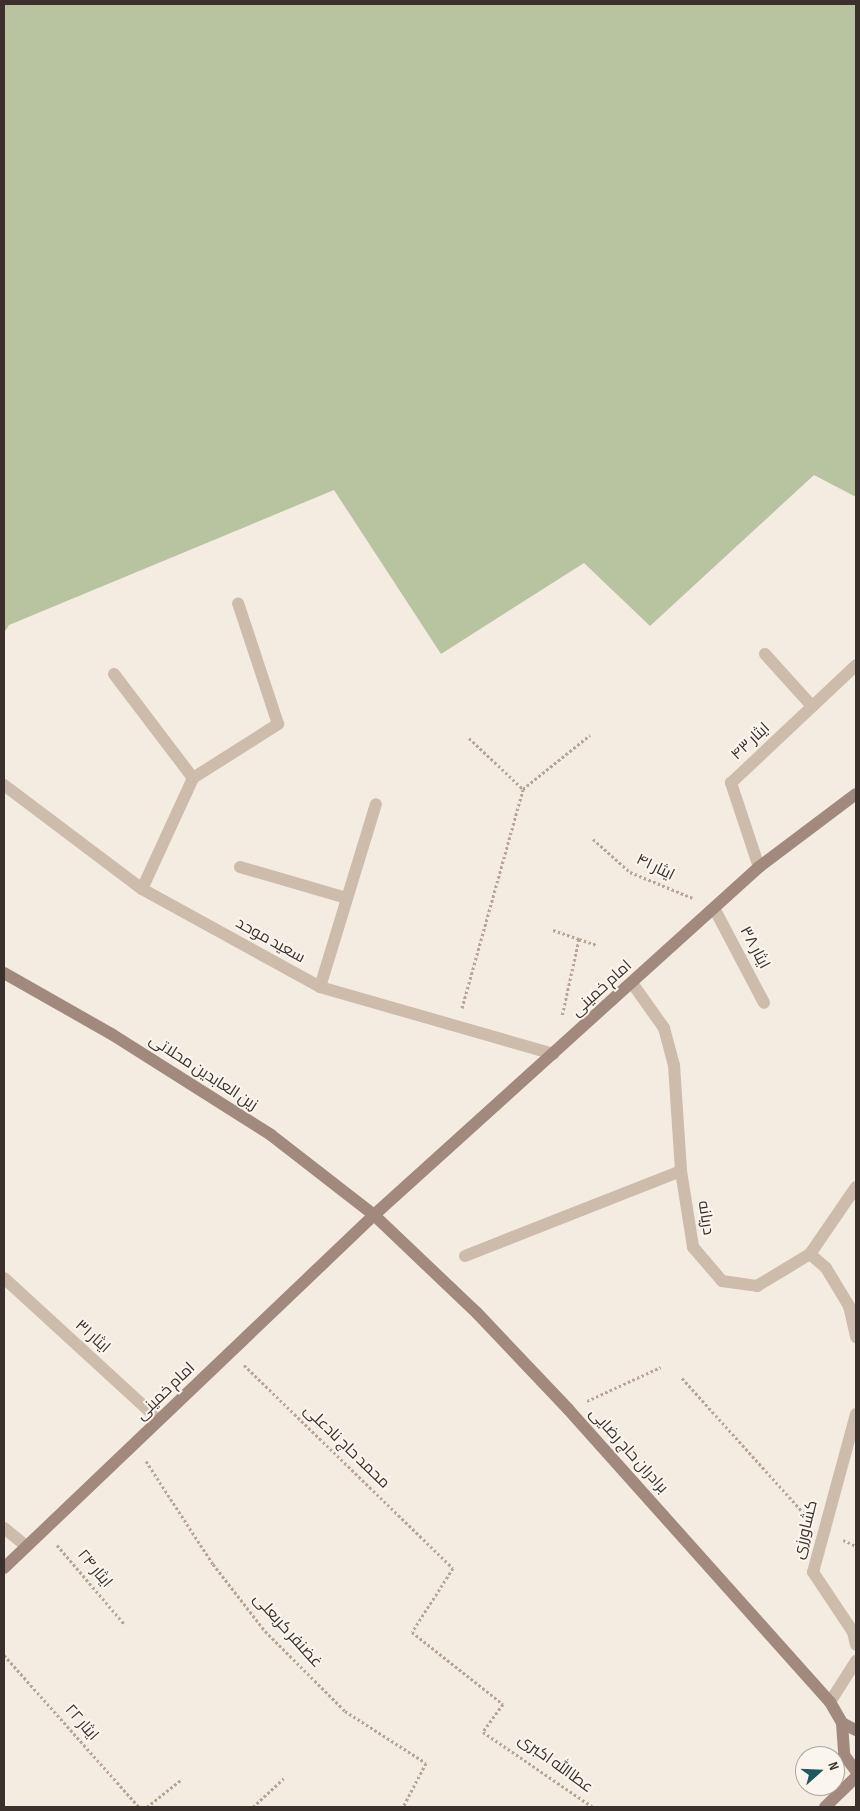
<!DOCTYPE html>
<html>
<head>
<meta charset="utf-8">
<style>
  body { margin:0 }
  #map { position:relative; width:860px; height:1811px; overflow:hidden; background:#f4ebe1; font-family:"Sofia Sans Condensed",Cairo,sans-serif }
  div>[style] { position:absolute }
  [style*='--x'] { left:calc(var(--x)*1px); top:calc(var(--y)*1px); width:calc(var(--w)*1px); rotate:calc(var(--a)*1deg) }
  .green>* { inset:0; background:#b8c4a0 }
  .path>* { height:3px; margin-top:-1.5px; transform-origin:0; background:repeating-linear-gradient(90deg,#b9a596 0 2.5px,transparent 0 5px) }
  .minor>* { height:12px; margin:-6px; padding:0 6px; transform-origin:6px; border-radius:6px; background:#cdbbac }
  .secondary>* { height:12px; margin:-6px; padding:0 6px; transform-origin:6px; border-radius:6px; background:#a18a7d }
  span { translate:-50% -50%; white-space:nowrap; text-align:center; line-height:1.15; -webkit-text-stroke:4px #fbf5ee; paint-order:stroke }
  .street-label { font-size:16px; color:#3b302b }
  .frame { position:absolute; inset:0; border:5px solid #3b302b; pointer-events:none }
  .north { position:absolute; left:795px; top:1746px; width:50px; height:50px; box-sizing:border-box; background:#fbf5ee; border:1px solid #aea6a0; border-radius:50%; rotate:70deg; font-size:14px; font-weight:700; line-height:20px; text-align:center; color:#3b302b }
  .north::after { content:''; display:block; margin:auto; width:18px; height:22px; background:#1f5a5e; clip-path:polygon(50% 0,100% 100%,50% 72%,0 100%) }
</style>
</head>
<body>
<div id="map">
  <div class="green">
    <i style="clip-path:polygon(4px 4px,856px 4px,856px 497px,814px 475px,650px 626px,584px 563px,441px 654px,334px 490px,9px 625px,4px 633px)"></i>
  </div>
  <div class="path">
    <i style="--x:469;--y:738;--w:74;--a:43.4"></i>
    <i style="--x:593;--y:839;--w:50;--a:41.7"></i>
    <i style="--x:630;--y:872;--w:70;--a:22.6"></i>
    <i style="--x:553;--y:930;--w:28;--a:19"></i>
    <i style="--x:579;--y:939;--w:79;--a:102.4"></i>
    <i style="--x:579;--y:939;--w:18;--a:19"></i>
    <i style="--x:462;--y:1008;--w:227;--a:-74.4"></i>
    <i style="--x:523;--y:789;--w:86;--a:-38.9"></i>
    <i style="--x:244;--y:1365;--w:291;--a:44.2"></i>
    <i style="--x:453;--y:1568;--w:76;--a:122.6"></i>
    <i style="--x:412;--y:1632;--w:116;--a:38.4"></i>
    <i style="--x:503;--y:1704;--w:34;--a:126"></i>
    <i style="--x:483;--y:1732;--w:133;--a:34.3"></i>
    <i style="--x:682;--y:1378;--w:187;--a:48"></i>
    <i style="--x:587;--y:1401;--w:81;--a:-24.7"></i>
    <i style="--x:146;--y:1461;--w:123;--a:57"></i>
    <i style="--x:213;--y:1564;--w:85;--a:52.2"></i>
    <i style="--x:265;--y:1631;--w:113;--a:45"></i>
    <i style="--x:345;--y:1711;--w:96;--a:32.7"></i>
    <i style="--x:426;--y:1763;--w:50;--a:117.6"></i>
    <i style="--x:843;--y:1540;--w:14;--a:25"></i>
    <i style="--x:57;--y:1545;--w:105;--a:49.6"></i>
    <i style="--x:4;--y:1655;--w:203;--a:48.4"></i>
    <i style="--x:147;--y:1807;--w:45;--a:-38.7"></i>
    <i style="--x:253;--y:1807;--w:42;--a:-43.1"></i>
  </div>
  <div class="minor">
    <i style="--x:765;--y:654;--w:70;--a:47.9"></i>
    <i style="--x:114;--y:674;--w:131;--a:52.8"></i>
    <i style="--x:4;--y:785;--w:173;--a:37"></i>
    <i style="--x:142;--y:889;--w:203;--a:28.8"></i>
    <i style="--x:320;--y:987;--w:243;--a:16"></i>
    <i style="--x:240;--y:867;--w:111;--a:16.2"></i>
    <i style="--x:759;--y:867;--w:89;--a:-108.4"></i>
    <i style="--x:731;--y:783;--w:172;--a:-43.3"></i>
    <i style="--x:142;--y:889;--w:122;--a:-65.3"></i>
    <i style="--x:193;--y:778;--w:101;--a:-32.4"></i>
    <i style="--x:278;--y:724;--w:127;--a:-108.3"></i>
    <i style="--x:714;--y:908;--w:107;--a:62.2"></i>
    <i style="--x:632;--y:983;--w:55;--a:54.6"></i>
    <i style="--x:664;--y:1028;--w:38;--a:75"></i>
    <i style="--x:674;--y:1065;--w:106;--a:86.2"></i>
    <i style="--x:681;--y:1171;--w:77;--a:81"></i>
    <i style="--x:693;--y:1247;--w:45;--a:49.5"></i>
    <i style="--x:722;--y:1281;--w:35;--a:8"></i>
    <i style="--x:757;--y:1286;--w:62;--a:-31.1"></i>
    <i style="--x:810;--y:1254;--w:81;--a:-55.5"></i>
    <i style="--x:320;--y:987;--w:191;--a:-73"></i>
    <i style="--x:810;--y:1254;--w:21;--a:41"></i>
    <i style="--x:826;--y:1268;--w:44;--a:58.8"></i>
    <i style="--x:849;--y:1306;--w:32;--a:77"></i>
    <i style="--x:465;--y:1256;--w:232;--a:-21.5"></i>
    <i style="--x:4;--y:1278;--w:210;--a:42.5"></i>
    <i style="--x:856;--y:1414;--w:164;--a:105.2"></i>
    <i style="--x:813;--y:1572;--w:72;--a:56.3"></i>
    <i style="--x:853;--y:1632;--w:13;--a:77"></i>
    <i style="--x:4;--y:1528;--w:28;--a:39"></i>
    <i style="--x:830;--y:1702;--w:49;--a:-57.6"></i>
  </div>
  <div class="secondary">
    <i style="--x:4;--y:973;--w:125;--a:29.6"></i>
    <i style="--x:113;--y:1035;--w:187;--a:32.3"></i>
    <i style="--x:271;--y:1135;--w:130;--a:37.8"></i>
    <i style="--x:374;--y:1215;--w:142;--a:43.6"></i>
    <i style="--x:477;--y:1313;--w:132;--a:46.5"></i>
    <i style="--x:568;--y:1409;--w:393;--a:48.2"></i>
    <i style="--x:830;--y:1702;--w:24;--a:60"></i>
    <i style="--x:842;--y:1723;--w:32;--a:86"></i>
    <i style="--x:844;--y:1755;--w:20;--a:53"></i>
    <i style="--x:4;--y:1568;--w:511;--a:-43.65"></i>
    <i style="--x:374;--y:1215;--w:519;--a:-42.11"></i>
    <i style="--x:759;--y:867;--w:121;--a:-37"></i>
    <i style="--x:842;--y:1723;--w:16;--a:27"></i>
    <i style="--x:825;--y:1807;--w:43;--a:-44.1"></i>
  </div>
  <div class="street-label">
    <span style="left:751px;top:742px;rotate:-43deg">ایثار ۴۳</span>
    <span style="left:655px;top:868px;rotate:26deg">ایثار ۴۱</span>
    <span style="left:270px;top:941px;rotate:29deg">سعید موحد</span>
    <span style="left:754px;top:948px;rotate:62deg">ایثار ۳۸</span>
    <span style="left:602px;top:989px;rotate:-42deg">امام خمینی</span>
    <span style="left:203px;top:1073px;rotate:33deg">زین العابدین محلاتی</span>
    <span style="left:705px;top:1218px;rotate:81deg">دریانه</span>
    <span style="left:92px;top:1337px;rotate:42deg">ایثار ۳۱</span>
    <span style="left:166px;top:1392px;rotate:-44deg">امام خمینی</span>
    <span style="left:346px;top:1447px;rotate:44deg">محمد حاج نادعلی</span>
    <span style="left:628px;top:1451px;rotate:48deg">برادران حاج رضایی</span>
    <span style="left:806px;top:1530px;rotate:-76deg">کشاورزی</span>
    <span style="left:94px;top:1569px;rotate:50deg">ایثار ۲۴</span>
    <span style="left:287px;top:1631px;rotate:48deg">غضنفر کربعلی</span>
    <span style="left:81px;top:1723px;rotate:49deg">ایثار ۲۲</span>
    <span style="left:555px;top:1764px;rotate:36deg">عطاالله اکبری</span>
  </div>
  <div class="frame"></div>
  <div class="north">N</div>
</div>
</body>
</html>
